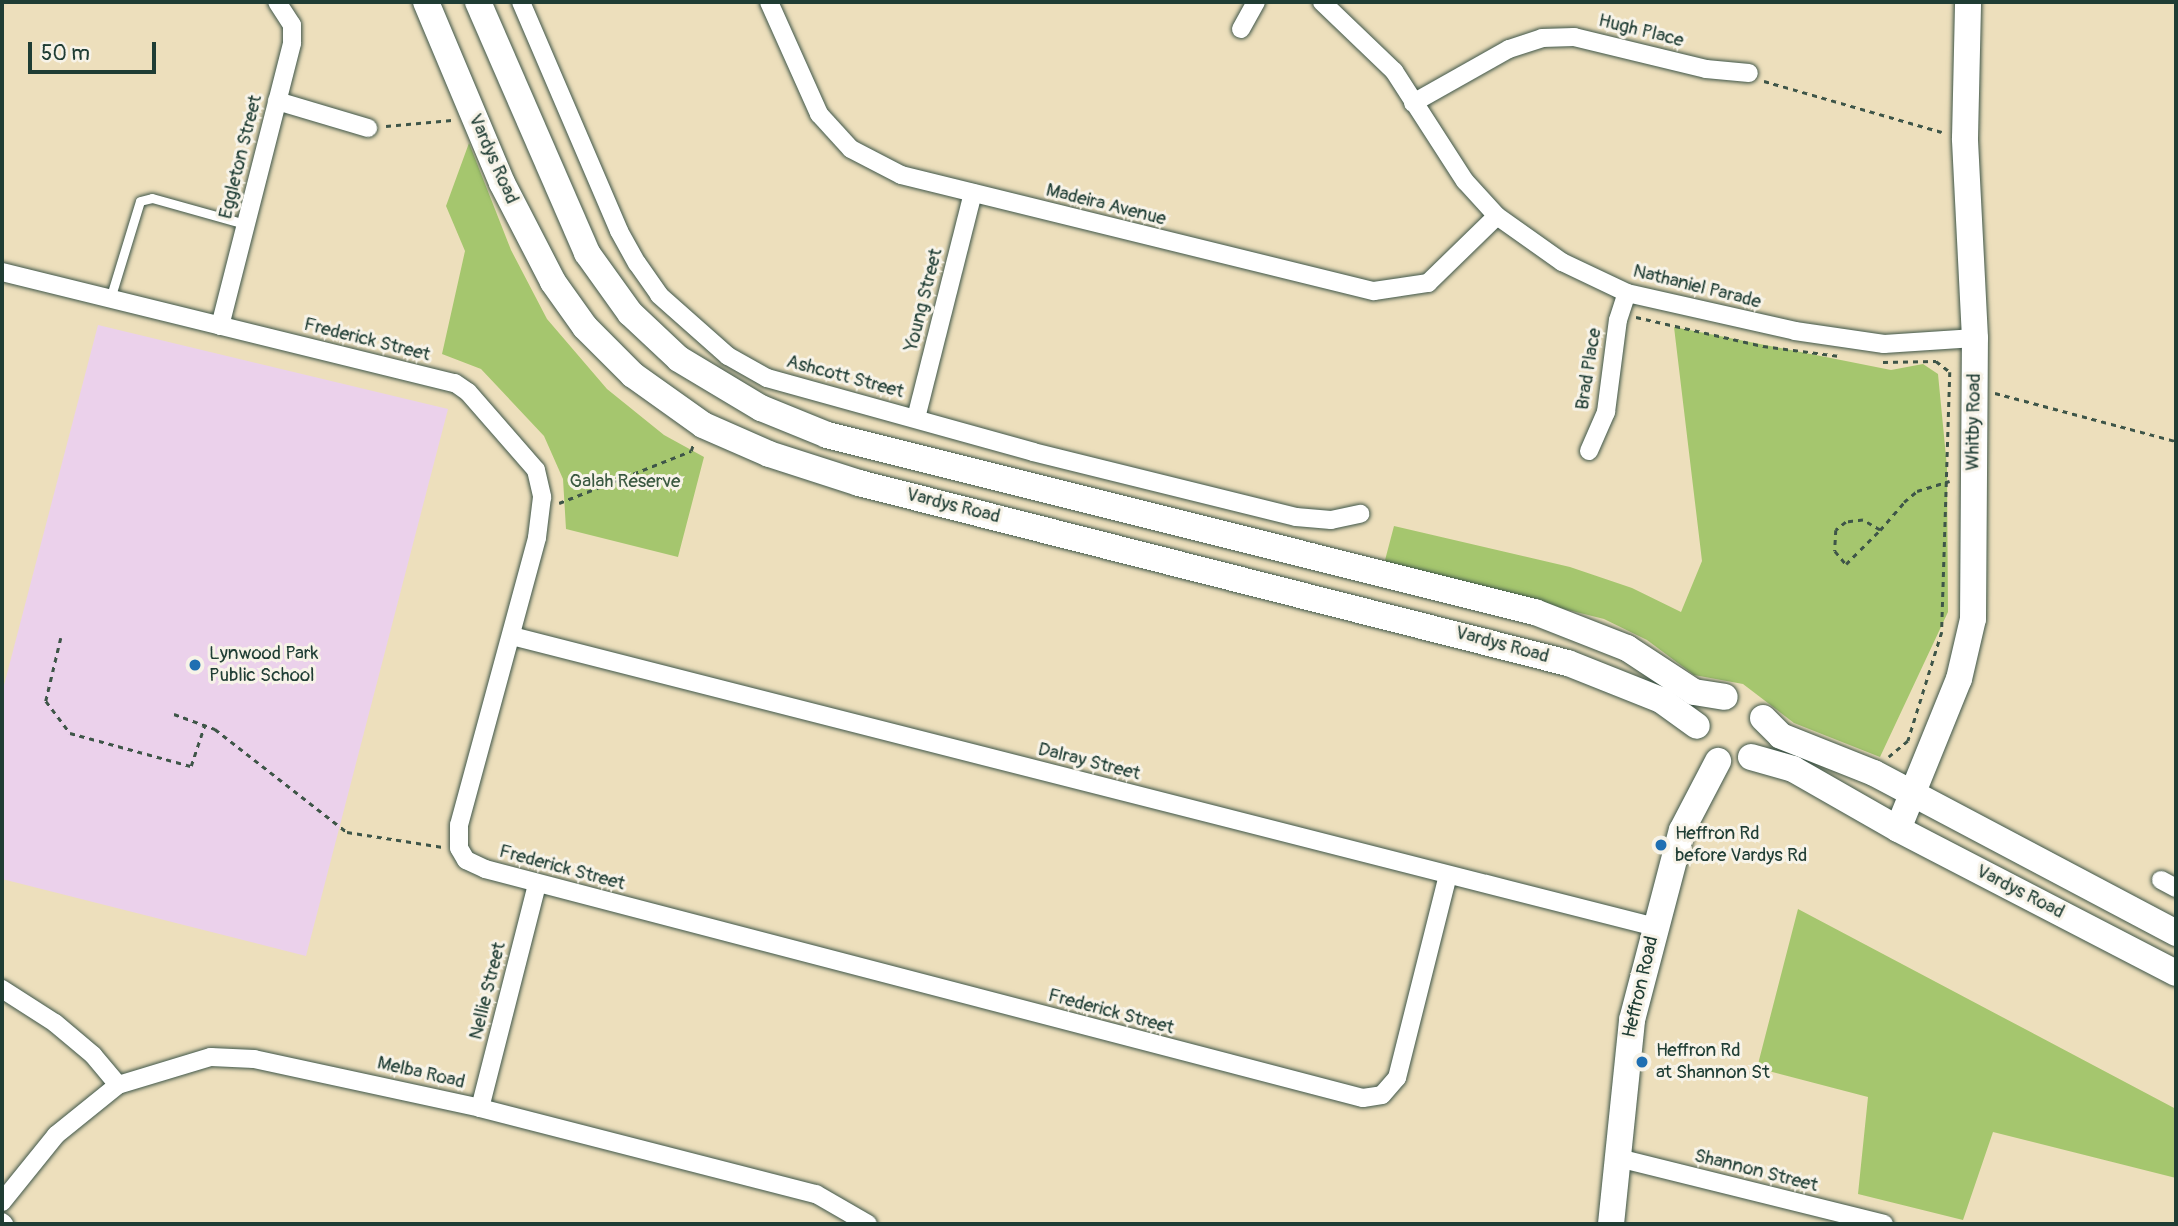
<!DOCTYPE html>
<html>
<head>
<meta charset="utf-8">
<style>
  body { margin:0 }
  #map { position:relative; width:2178px; height:1226px; overflow:hidden; background:#eddfbc; font-family:Pangolin,sans-serif }
  div>[style] { position:absolute }
  [style*='--x'] { left:calc(var(--x)*1px); top:calc(var(--y)*1px); width:calc(var(--w)*1px); rotate:calc(var(--a)*1deg) }
  .built>* { inset:0; background:#ebd1eb }
  .green>* { inset:0; background:#a5c66e }
  .path>* { height:2.5px; margin-top:-1.25px; transform-origin:0; background:repeating-linear-gradient(90deg,#3e5548 0 5px,transparent 0 10px) }
  .roads { filter:drop-shadow(0 0 2px #3e5548) drop-shadow(0 0 2px #3e5548) }
  .lane>* { height:9px; margin:-4.5px; padding:0 4.5px; transform-origin:4.5px; border-radius:4.5px; background:#fff }
  .street>* { height:18px; margin:-9px; padding:0 9px; transform-origin:9px; border-radius:9px; background:#fff }
  .secondary>* { height:26px; margin:-13px; padding:0 13px; transform-origin:13px; border-radius:13px; background:#fff }
  .dots>* { width:19px; height:19px; translate:-50% -50%; box-sizing:border-box; border:4px solid #f7f3e8; border-radius:50% }
  span { translate:-50% -50%; white-space:nowrap; text-align:center; line-height:1.15; -webkit-text-stroke:6px #f7f3e8; paint-order:stroke }
  .street-label { font-size:19px; color:#1f3d34 }
  .park-label { font-size:19px; color:#3a5840 }
  .poi-label { font-size:19px; color:#1f3d34 }
  .left { translate:0 -50%; text-align:left }
  .frame { position:absolute; inset:0; border:4px solid #1f3d34; pointer-events:none }
  .scale { position:absolute; left:28px; top:42px; width:128px; height:32px; box-sizing:border-box; border:4px solid #1f3d34; border-top:0; padding-left:9px; font-size:21px; line-height:24px; white-space:nowrap; color:#1f3d34; -webkit-text-stroke:5px #f7f3e8; paint-order:stroke }
</style>
</head>
<body>
<div id="map">
  <div class="built">
    <i style="clip-path:polygon(98px 325px,448px 409px,306px 956px,2px 879px,2px 693px)"></i>
  </div>
  <div class="green">
    <i style="clip-path:polygon(469px 143px,511px 250px,547px 319px,607px 389px,664px 435px,704px 457px,678px 557px,566px 529px,563px 479px,544px 436px,481px 369px,442px 354px,465px 251px,446px 206px)"></i>
    <i style="clip-path:polygon(1674px 327px,1891px 370px,1923px 364px,1938px 374px,1947px 467px,1948px 612px,1880px 757px,1794px 723px,1743px 684px,1694px 675px,1647px 640px,1604px 619px,1384px 564px,1394px 526px,1570px 567px,1632px 588px,1681px 612px,1702px 561px)"></i>
    <i style="clip-path:polygon(1798px 909px,2176px 1109px,2176px 1178px,1993px 1132px,1963px 1220px,1858px 1194px,1868px 1097px,1757px 1068px)"></i>
  </div>
  <div class="path">
    <i style="--x:1764;--y:81;--w:185;--a:16"></i>
    <i style="--x:386;--y:126;--w:66;--a:-5.2"></i>
    <i style="--x:1636;--y:317;--w:130;--a:12.9"></i>
    <i style="--x:1763;--y:346;--w:77;--a:7.5"></i>
    <i style="--x:1883;--y:362;--w:53;--a:-1.1"></i>
    <i style="--x:1936;--y:361;--w:18;--a:38"></i>
    <i style="--x:1950;--y:372;--w:260;--a:91.8"></i>
    <i style="--x:1942;--y:632;--w:114;--a:107.3"></i>
    <i style="--x:1908;--y:741;--w:25;--a:140"></i>
    <i style="--x:1995;--y:393;--w:187;--a:14.9"></i>
    <i style="--x:559;--y:503;--w:142;--a:-21.5"></i>
    <i style="--x:691;--y:451;--w:6;--a:-72"></i>
    <i style="--x:1880;--y:530;--w:20;--a:-150"></i>
    <i style="--x:1863;--y:520;--w:17;--a:173"></i>
    <i style="--x:1846;--y:522;--w:13;--a:141"></i>
    <i style="--x:1836;--y:530;--w:21;--a:93"></i>
    <i style="--x:1835;--y:551;--w:17;--a:50"></i>
    <i style="--x:1846;--y:564;--w:48;--a:-45"></i>
    <i style="--x:1880;--y:530;--w:37;--a:-49"></i>
    <i style="--x:1904;--y:502;--w:17;--a:-40"></i>
    <i style="--x:1917;--y:491;--w:34;--a:-17"></i>
    <i style="--x:61;--y:638;--w:65;--a:103.4"></i>
    <i style="--x:46;--y:701;--w:40;--a:53"></i>
    <i style="--x:70;--y:733;--w:125;--a:15.3"></i>
    <i style="--x:191;--y:766;--w:44;--a:-71.6"></i>
    <i style="--x:174;--y:714;--w:44;--a:20.1"></i>
    <i style="--x:215;--y:729;--w:167;--a:38"></i>
    <i style="--x:347;--y:832;--w:97;--a:8.9"></i>
  </div>
  <div class="roads">
    <div class="lane">
      <i style="--x:110;--y:299;--w:102;--a:-73"></i>
      <i style="--x:140;--y:201;--w:12;--a:-14"></i>
      <i style="--x:152;--y:198;--w:97;--a:15.6"></i>
    </div>
    <div class="street">
      <i style="--x:521;--y:2;--w:249;--a:66.8"></i>
      <i style="--x:619;--y:231;--w:37;--a:61"></i>
      <i style="--x:637;--y:263;--w:39;--a:55"></i>
      <i style="--x:659;--y:295;--w:92;--a:41.5"></i>
      <i style="--x:728;--y:356;--w:45;--a:29.4"></i>
      <i style="--x:767;--y:378;--w:276;--a:15.5"></i>
      <i style="--x:1033;--y:452;--w:271;--a:13.9"></i>
      <i style="--x:1296;--y:517;--w:35;--a:5"></i>
      <i style="--x:1331;--y:520;--w:30;--a:-12"></i>
      <i style="--x:769;--y:2;--w:123;--a:65.9"></i>
      <i style="--x:819;--y:114;--w:47;--a:47.6"></i>
      <i style="--x:851;--y:149;--w:56;--a:27.5"></i>
      <i style="--x:901;--y:175;--w:487;--a:13.8"></i>
      <i style="--x:1374;--y:291;--w:55;--a:-8.4"></i>
      <i style="--x:1428;--y:283;--w:96;--a:-44.2"></i>
      <i style="--x:1322;--y:2;--w:100;--a:43.8"></i>
      <i style="--x:1394;--y:71;--w:131;--a:57.2"></i>
      <i style="--x:1465;--y:181;--w:47;--a:47.6"></i>
      <i style="--x:1497;--y:216;--w:80;--a:35.3"></i>
      <i style="--x:1562;--y:262;--w:72;--a:25.5"></i>
      <i style="--x:1627;--y:293;--w:172;--a:12.7"></i>
      <i style="--x:1795;--y:331;--w:90;--a:8.3"></i>
      <i style="--x:1884;--y:344;--w:91;--a:-3.8"></i>
      <i style="--x:1241;--y:29;--w:31;--a:-61"></i>
      <i style="--x:277;--y:101;--w:95;--a:16.5"></i>
      <i style="--x:1413;--y:103;--w:110;--a:-29.4"></i>
      <i style="--x:1509;--y:49;--w:35;--a:-18"></i>
      <i style="--x:1542;--y:38;--w:32;--a:-2"></i>
      <i style="--x:1574;--y:37;--w:136;--a:13.6"></i>
      <i style="--x:1706;--y:69;--w:43;--a:5.3"></i>
      <i style="--x:2;--y:272;--w:466;--a:13.8"></i>
      <i style="--x:455;--y:383;--w:16;--a:35"></i>
      <i style="--x:468;--y:392;--w:103;--a:48.9"></i>
      <i style="--x:536;--y:470;--w:28;--a:77"></i>
      <i style="--x:542;--y:497;--w:41;--a:97"></i>
      <i style="--x:537;--y:538;--w:297;--a:105.2"></i>
      <i style="--x:459;--y:825;--w:23;--a:90"></i>
      <i style="--x:459;--y:848;--w:14;--a:60"></i>
      <i style="--x:466;--y:860;--w:21;--a:25"></i>
      <i style="--x:485;--y:869;--w:907;--a:14.62"></i>
      <i style="--x:1363;--y:1098;--w:19;--a:-9"></i>
      <i style="--x:1382;--y:1095;--w:23;--a:-49"></i>
      <i style="--x:1397;--y:1078;--w:209;--a:-75.9"></i>
      <i style="--x:220;--y:326;--w:292;--a:-75.7"></i>
      <i style="--x:292;--y:43;--w:18;--a:-90"></i>
      <i style="--x:292;--y:25;--w:27;--a:-123"></i>
      <i style="--x:916;--y:418;--w:232;--a:-75.8"></i>
      <i style="--x:1589;--y:451;--w:43;--a:-66.4"></i>
      <i style="--x:1606;--y:412;--w:93;--a:-82.6"></i>
      <i style="--x:1618;--y:320;--w:28;--a:-72"></i>
      <i style="--x:512;--y:636;--w:1179;--a:14.28"></i>
      <i style="--x:2161;--y:880;--w:17;--a:28"></i>
      <i style="--x:2;--y:989;--w:63;--a:32.7"></i>
      <i style="--x:55;--y:1023;--w:50;--a:40.1"></i>
      <i style="--x:93;--y:1055;--w:39;--a:50"></i>
      <i style="--x:480;--y:1108;--w:231;--a:-75.7"></i>
      <i style="--x:1618;--y:1158;--w:274;--a:13.9"></i>
      <i style="--x:2;--y:1202;--w:86;--a:-51.1"></i>
      <i style="--x:56;--y:1135;--w:80;--a:-38.9"></i>
      <i style="--x:118;--y:1085;--w:97;--a:-16.8"></i>
      <i style="--x:211;--y:1057;--w:43;--a:2.7"></i>
      <i style="--x:254;--y:1059;--w:231;--a:12.2"></i>
      <i style="--x:480;--y:1108;--w:347;--a:14.4"></i>
      <i style="--x:816;--y:1194;--w:60;--a:30"></i>
      <i style="--x:2;--y:1222;--w:3;--a:45"></i>
    </div>
    <div class="secondary">
      <i style="--x:426;--y:2;--w:196;--a:67.2"></i>
      <i style="--x:502;--y:183;--w:111;--a:62.7"></i>
      <i style="--x:553;--y:282;--w:55;--a:54.6"></i>
      <i style="--x:585;--y:327;--w:68;--a:45"></i>
      <i style="--x:633;--y:375;--w:86;--a:35.5"></i>
      <i style="--x:703;--y:425;--w:72;--a:23.7"></i>
      <i style="--x:769;--y:454;--w:95;--a:17.9"></i>
      <i style="--x:859;--y:483;--w:731;--a:14.25"></i>
      <i style="--x:1568;--y:663;--w:100;--a:21.7"></i>
      <i style="--x:1661;--y:700;--w:44;--a:35.8"></i>
      <i style="--x:478;--y:2;--w:274;--a:66.5"></i>
      <i style="--x:587;--y:253;--w:74;--a:54.4"></i>
      <i style="--x:630;--y:313;--w:67;--a:43.2"></i>
      <i style="--x:679;--y:359;--w:96;--a:30.9"></i>
      <i style="--x:761;--y:408;--w:71;--a:22.2"></i>
      <i style="--x:827;--y:435;--w:730;--a:14.04"></i>
      <i style="--x:1535;--y:612;--w:99;--a:21.4"></i>
      <i style="--x:1627;--y:648;--w:80;--a:33.3"></i>
      <i style="--x:1694;--y:692;--w:31;--a:9"></i>
      <i style="--x:1763;--y:718;--w:25;--a:45"></i>
      <i style="--x:1781;--y:736;--w:100;--a:21.7"></i>
      <i style="--x:1874;--y:773;--w:342;--a:27.9"></i>
      <i style="--x:1751;--y:757;--w:44;--a:15.9"></i>
      <i style="--x:1793;--y:769;--w:121;--a:29.7"></i>
      <i style="--x:1898;--y:829;--w:313;--a:27.4"></i>
      <i style="--x:1898;--y:829;--w:162;--a:-67.9"></i>
      <i style="--x:1959;--y:679;--w:62;--a:-76.9"></i>
      <i style="--x:1973;--y:619;--w:281;--a:-89.6"></i>
      <i style="--x:1975;--y:338;--w:200;--a:-92.9"></i>
      <i style="--x:1965;--y:138;--w:136;--a:-88.7"></i>
      <i style="--x:1611;--y:1224;--w:205;--a:-84.1"></i>
      <i style="--x:1632;--y:1020;--w:196;--a:-75.3"></i>
      <i style="--x:1682;--y:830;--w:78;--a:-62.4"></i>
    </div>
  </div>
  <div class="dots">
    <i style="left:195px;top:665px;background:#1f6fb2"></i>
    <i style="left:1661px;top:845px;background:#1f6fb2"></i>
    <i style="left:1642px;top:1062px;background:#1f6fb2"></i>
  </div>
  <div class="street-label">
    <span style="left:1641px;top:31px;rotate:14deg">Hugh Place</span>
    <span style="left:241px;top:157px;rotate:-76deg">Eggleton Street</span>
    <span style="left:493px;top:159px;rotate:66deg">Vardys Road</span>
    <span style="left:1106px;top:205px;rotate:14deg">Madeira Avenue</span>
    <span style="left:1697px;top:287px;rotate:14deg">Nathaniel Parade</span>
    <span style="left:924px;top:300px;rotate:-76deg">Young Street</span>
    <span style="left:367px;top:340px;rotate:14deg">Frederick Street</span>
    <span style="left:1589px;top:369px;rotate:-81deg">Brad Place</span>
    <span style="left:845px;top:377px;rotate:15deg">Ashcott Street</span>
    <span style="left:1974px;top:422px;rotate:-89deg">Whitby Road</span>
    <span style="left:953px;top:506px;rotate:14deg">Vardys Road</span>
    <span style="left:1502px;top:645px;rotate:15deg">Vardys Road</span>
    <span style="left:1089px;top:762px;rotate:14deg">Dalray Street</span>
    <span style="left:562px;top:868px;rotate:15deg">Frederick Street</span>
    <span style="left:2020px;top:892px;rotate:27deg">Vardys Road</span>
    <span style="left:1641px;top:987px;rotate:-77deg">Heffron Road</span>
    <span style="left:488px;top:991px;rotate:-76deg">Nellie Street</span>
    <span style="left:1111px;top:1012px;rotate:15deg">Frederick Street</span>
    <span style="left:421px;top:1073px;rotate:13deg">Melba Road</span>
    <span style="left:1756px;top:1171px;rotate:14deg">Shannon Street</span>
  </div>
  <div class="park-label">
    <span style="left:625px;top:482px">Galah Reserve</span>
  </div>
  <div class="poi-label">
    <span class="left" style="left:209px;top:665px">Lynwood Park<br>Public School</span>
    <span class="left" style="left:1675px;top:845px">Heffron Rd<br>before Vardys Rd</span>
    <span class="left" style="left:1656px;top:1062px">Heffron Rd<br>at Shannon St</span>
  </div>
  <div class="frame"></div>
  <div class="scale">50 m</div>
</div>
</body>
</html>
